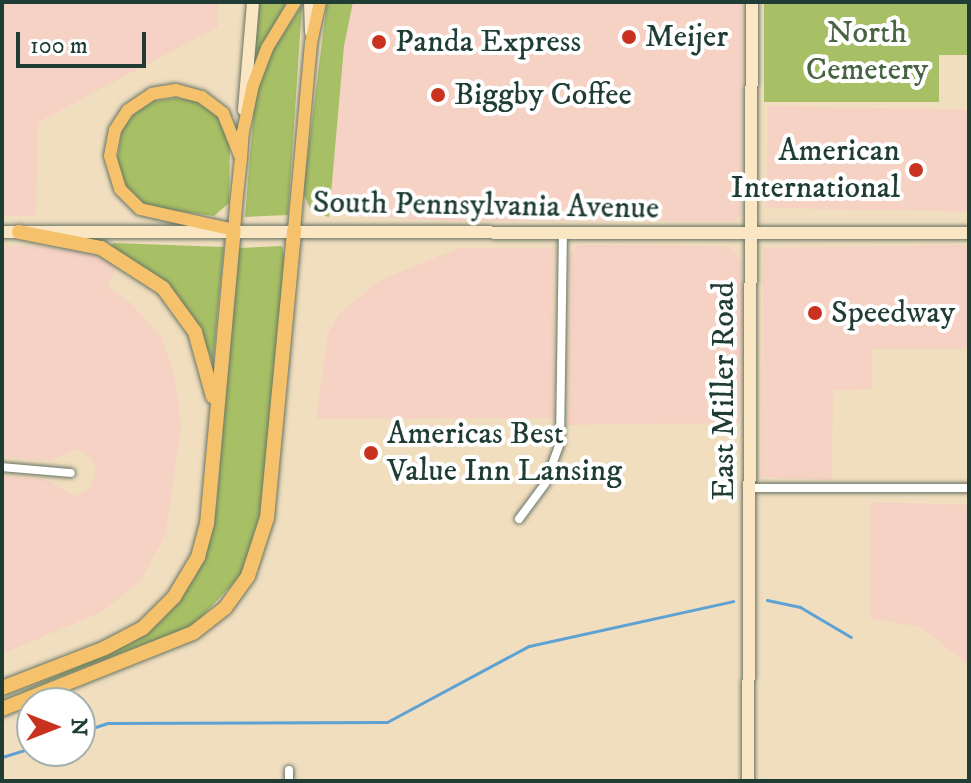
<!DOCTYPE html>
<html>
<head>
<meta charset="utf-8">
<style>
  body { margin:0 }
  #map { position:relative; width:971px; height:783px; overflow:hidden; background:#f1debf; font-family:"IM FELL DW Pica",serif }
  div>[style] { position:absolute }
  [style*='--x'] { left:calc(var(--x)*1px); top:calc(var(--y)*1px); width:calc(var(--w)*1px); rotate:calc(var(--a)*1deg) }
  .built>* { inset:0; background:#f6d2c4; transform-origin:0 0 }
  .green>* { inset:0; background:#a8c065 }
  .stream>* { height:3px; margin:-1.5px; padding:0 1.5px; transform-origin:1.5px; border-radius:1.5px; background:#5ea2d3 }
  .roads { filter:drop-shadow(0 0 2px #687565) drop-shadow(0 0 2px #687565) }
  .street>* { height:8px; margin:-4px; padding:0 4px; transform-origin:4px; border-radius:4px; background:#fff }
  .secondary>* { height:12px; margin:-6px; padding:0 6px; transform-origin:6px; border-radius:6px; background:#fbe6c4 }
  .primary>* { height:12px; margin:-6px; padding:0 6px; transform-origin:6px; border-radius:6px; background:#f5c16b }
  .highway>* { height:14px; margin:-7px; padding:0 7px; transform-origin:7px; border-radius:7px; background:#f5c16b }
  .dots>* { width:22px; height:22px; translate:-50% -50%; box-sizing:border-box; border:4px solid #fff; border-radius:50% }
  span { translate:-50% -50%; white-space:nowrap; text-align:center; line-height:1.15; -webkit-text-stroke:8px #fff; paint-order:stroke }
  .park-label { font-size:32px; color:#486443 }
  .poi-label { font-size:32px; color:#1f3d34 }
  .left { translate:0 -50%; text-align:left }
  .right { translate:-100% -50%; text-align:right }
  .street-label { font-size:32px; color:#1f3d34 }
  .frame { position:absolute; inset:0; border:4px solid #1f3d34; pointer-events:none }
  .north { position:absolute; left:16px; top:687px; width:80px; height:80px; box-sizing:border-box; background:#fff; border:2px solid #a5b1ae; border-radius:50%; rotate:90deg; font-size:22px; font-weight:700; line-height:32px; text-align:center; color:#1f3d34 }
  .north::after { content:''; display:block; margin:auto; width:28px; height:36px; background:#c8321e; clip-path:polygon(50% 0,100% 100%,50% 72%,0 100%) }
  .scale { position:absolute; left:16px; top:32px; width:130px; height:36px; box-sizing:border-box; border:4px solid #1f3d34; border-top:0; padding-left:10px; font-size:24px; line-height:28px; white-space:nowrap; color:#1f3d34; -webkit-text-stroke:6px #fff; paint-order:stroke }
</style>
</head>
<body>
<div id="map">
  <div class="built">
    <i style="clip-path:polygon(2px 2px,218px 2px,218px 27px,38px 122px,36px 216px,2px 216px)"></i>
    <i style="clip-path:polygon(327px 2px,742px 2px,741px 216px,732px 221px,450px 221px,316px 214px,306px 205px,303px 189px)"></i>
    <i style="left:768px;top:106px;width:201px;height:102px;rotate:1deg"></i>
    <i style="clip-path:polygon(2px 245px,75px 249px,118px 263px,108px 288px,131px 303px,161px 337px,175px 377px,181px 426px,166px 533px,141px 580px,103px 611px,2px 654px,2px 476px,47px 480px,74px 496px,90px 488px,96px 472px,92px 459px,77px 449px,50px 461px,2px 457px)"></i>
    <i style="clip-path:polygon(578px 245px,724px 246px,736px 252px,742px 266px,740px 423px,568px 425px,569px 256px)"></i>
    <i style="clip-path:polygon(969px 245px,969px 349px,872px 349px,872px 389px,833px 390px,832px 480px,762px 477px,763px 248px)"></i>
    <i style="clip-path:polygon(459px 248px,553px 248px,554px 418px,316px 419px,328px 333px,340px 313px,380px 280px)"></i>
    <i style="clip-path:polygon(870px 502px,969px 505px,969px 665px,921px 627px,870px 618px)"></i>
  </div>
  <div class="green">
    <i style="clip-path:polygon(257px 2px,287px 2px,253px 61px)"></i>
    <i style="clip-path:polygon(327px 2px,353px 2px,344px 46px,329px 217px,312px 212px,303px 193px)"></i>
    <i style="clip-path:polygon(764px 2px,969px 2px,969px 55px,939px 55px,939px 102px,764px 102px)"></i>
    <i style="clip-path:polygon(302px 5px,288px 215px,245px 217px,255px 96px,271px 53px)"></i>
    <i style="clip-path:polygon(176px 98px,195px 101px,217px 116px,230px 143px,229px 203px,214px 216px,147px 207px,125px 186px,117px 163px,122px 128px,135px 113px,154px 101px)"></i>
    <i style="clip-path:polygon(114px 243px,224px 247px,213px 362px,193px 317px,173px 291px,109px 246px)"></i>
    <i style="clip-path:polygon(282px 246px,285px 260px,261px 511px,241px 575px,194px 625px,13px 695px,133px 642px,162px 620px,194px 579px,211px 535px,217px 501px,238px 248px)"></i>
  </div>
  <div class="stream">
    <i style="--x:767;--y:600;--w:34;--a:12"></i>
    <i style="--x:800;--y:607;--w:59;--a:30.5"></i>
    <i style="--x:80;--y:732;--w:29;--a:-18"></i>
    <i style="--x:108;--y:723;--w:279;--a:-0.2"></i>
    <i style="--x:387;--y:722;--w:161;--a:-28.2"></i>
    <i style="--x:529;--y:646;--w:209;--a:-12.4"></i>
    <i style="--x:2;--y:757;--w:31;--a:-17"></i>
  </div>
  <div class="roads">
    <div class="street">
      <i style="--x:2;--y:467;--w:69;--a:5"></i>
      <i style="--x:749;--y:488;--w:220;--a:0"></i>
      <i style="--x:519;--y:519;--w:44;--a:-53.4"></i>
      <i style="--x:545;--y:484;--w:44;--a:-69.9"></i>
      <i style="--x:560;--y:443;--w:210;--a:-89.2"></i>
      <i style="--x:289;--y:770;--w:11;--a:90"></i>
    </div>
    <div class="secondary">
      <i style="--x:310;--y:2;--w:30;--a:88"></i>
      <i style="--x:244;--y:110;--w:108;--a:-85.2"></i>
      <i style="--x:2;--y:232;--w:967;--a:0.06"></i>
      <i style="--x:748;--y:781;--w:779;--a:-89.71"></i>
    </div>
    <div class="primary">
      <i style="--x:241;--y:158;--w:48;--a:-111.8"></i>
      <i style="--x:223;--y:113;--w:26;--a:-143"></i>
      <i style="--x:202;--y:97;--w:27;--a:-165"></i>
      <i style="--x:176;--y:90;--w:24;--a:171"></i>
      <i style="--x:152;--y:94;--w:29;--a:146"></i>
      <i style="--x:128;--y:110;--w:24;--a:123"></i>
      <i style="--x:115;--y:130;--w:26;--a:101"></i>
      <i style="--x:110;--y:156;--w:34;--a:73"></i>
      <i style="--x:120;--y:189;--w:28;--a:45"></i>
      <i style="--x:140;--y:209;--w:96;--a:12.6"></i>
      <i style="--x:234;--y:230;--w:25;--a:-85"></i>
      <i style="--x:236;--y:205;--w:47;--a:-83.9"></i>
      <i style="--x:241;--y:158;--w:26;--a:-86"></i>
      <i style="--x:243;--y:132;--w:48;--a:-78"></i>
      <i style="--x:253;--y:85;--w:40;--a:-69"></i>
      <i style="--x:267;--y:48;--w:54;--a:-58.7"></i>
      <i style="--x:294;--y:230;--w:188;--a:-84.8"></i>
      <i style="--x:311;--y:43;--w:42;--a:-77.6"></i>
    </div>
    <div class="highway">
      <i style="--x:19;--y:232;--w:84;--a:11"></i>
      <i style="--x:101;--y:248;--w:74;--a:32.8"></i>
      <i style="--x:163;--y:288;--w:54;--a:54"></i>
      <i style="--x:195;--y:332;--w:67;--a:74.5"></i>
      <i style="--x:2;--y:688;--w:110;--a:-21.2"></i>
      <i style="--x:105;--y:648;--w:43;--a:-27.8"></i>
      <i style="--x:143;--y:628;--w:44;--a:-45"></i>
      <i style="--x:174;--y:597;--w:47;--a:-59"></i>
      <i style="--x:198;--y:557;--w:34;--a:-75"></i>
      <i style="--x:207;--y:524;--w:295;--a:-84.8"></i>
      <i style="--x:2;--y:709;--w:206;--a:-21.7"></i>
      <i style="--x:193;--y:633;--w:41;--a:-38"></i>
      <i style="--x:225;--y:608;--w:39;--a:-54"></i>
      <i style="--x:248;--y:576;--w:61;--a:-71.9"></i>
      <i style="--x:267;--y:518;--w:289;--a:-84.6"></i>
    </div>
  </div>
  <div class="dots">
    <i style="left:629px;top:37px;background:#c8321e"></i>
    <i style="left:379px;top:42px;background:#c8321e"></i>
    <i style="left:438px;top:95px;background:#c8321e"></i>
    <i style="left:916px;top:170px;background:#c8321e"></i>
    <i style="left:815px;top:313px;background:#c8321e"></i>
    <i style="left:371px;top:453px;background:#c8321e"></i>
  </div>
  <div class="park-label">
    <span style="left:867px;top:52px">North<br>Cemetery</span>
  </div>
  <div class="poi-label">
    <span class="left" style="left:645px;top:37px">Meijer</span>
    <span class="left" style="left:395px;top:42px">Panda Express</span>
    <span class="left" style="left:454px;top:95px">Biggby Coffee</span>
    <span class="right" style="left:900px;top:170px">American<br>International</span>
    <span class="left" style="left:831px;top:313px">Speedway</span>
    <span class="left" style="left:387px;top:453px">Americas Best<br>Value Inn Lansing</span>
  </div>
  <div class="street-label">
    <span style="left:486px;top:206px;rotate:1deg">South Pennsylvania Avenue</span>
    <span style="left:724px;top:391px;rotate:-90deg">East Miller Road</span>
  </div>
  <div class="frame"></div>
  <div class="north">N</div>
  <div class="scale">100 m</div>
</div>
</body>
</html>
